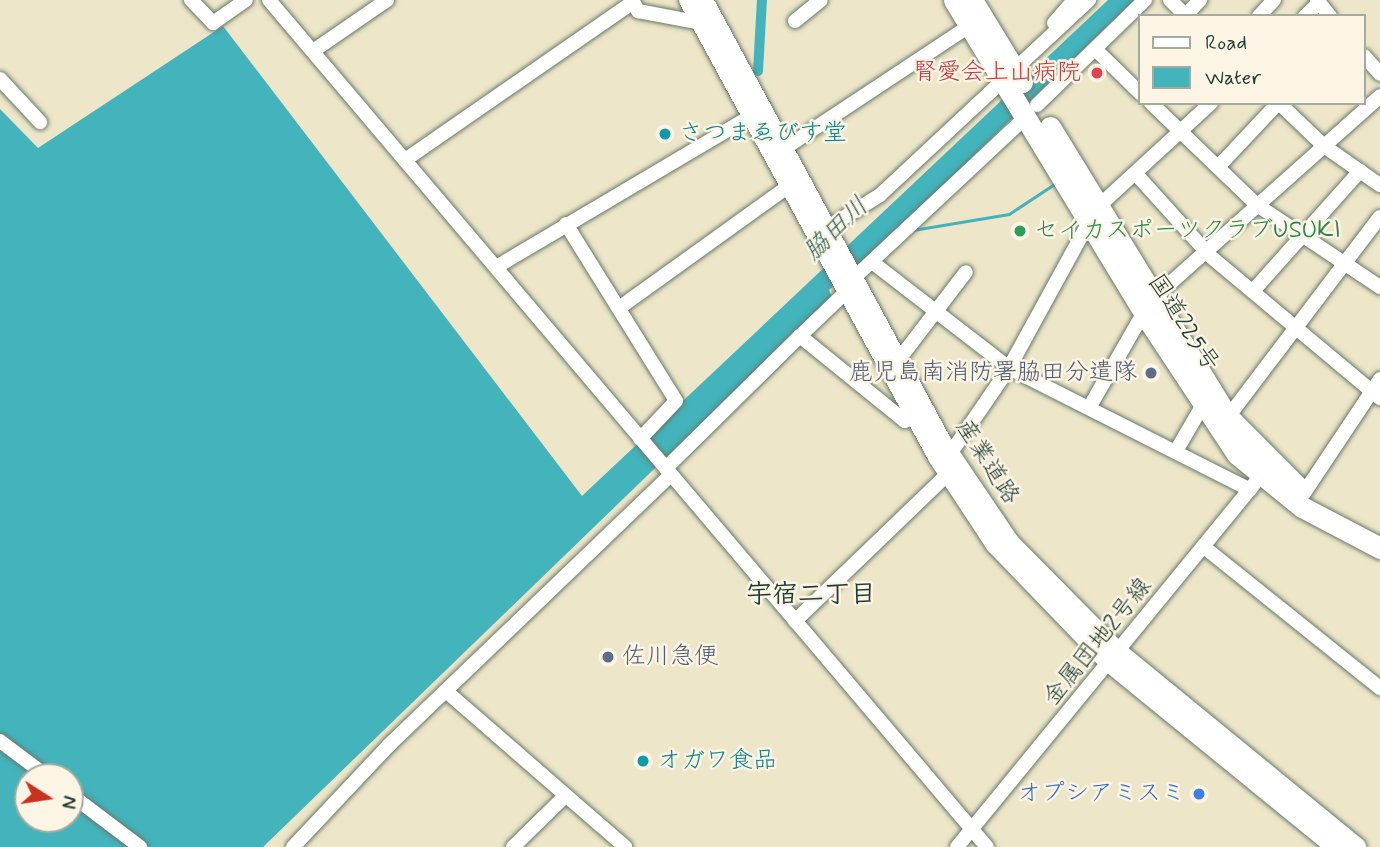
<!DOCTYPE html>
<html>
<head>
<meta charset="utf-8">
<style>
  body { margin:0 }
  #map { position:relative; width:1380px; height:847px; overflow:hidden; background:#ede6c8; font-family:Mynerve,"Klee One",sans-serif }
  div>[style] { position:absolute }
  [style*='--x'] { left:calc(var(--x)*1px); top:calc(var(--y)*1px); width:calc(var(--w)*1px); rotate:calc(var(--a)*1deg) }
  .water>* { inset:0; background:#43b3bc }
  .stream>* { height:2.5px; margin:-1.25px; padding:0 1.25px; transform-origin:1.25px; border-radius:1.25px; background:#43b3bc }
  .canal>* { height:10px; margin:-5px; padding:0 5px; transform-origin:5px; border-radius:5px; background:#43b3bc }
  .roads { filter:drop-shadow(0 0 2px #677868) drop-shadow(0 0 2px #677868) }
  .minor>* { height:14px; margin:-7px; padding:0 7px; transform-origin:7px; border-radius:7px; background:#fff }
  .major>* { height:18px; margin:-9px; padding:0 9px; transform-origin:9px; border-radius:9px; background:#fff }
  .highway>* { height:21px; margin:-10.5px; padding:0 10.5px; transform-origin:10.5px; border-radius:10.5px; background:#fff }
  .dots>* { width:19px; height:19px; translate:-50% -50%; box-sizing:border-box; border:4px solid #fcf5e5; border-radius:50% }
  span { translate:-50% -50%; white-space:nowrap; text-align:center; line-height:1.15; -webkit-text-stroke:5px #fcf5e5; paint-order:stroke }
  .health-label { font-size:24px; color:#be3a42 }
  .right { translate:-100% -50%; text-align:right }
  .culture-label { font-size:24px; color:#0d838f }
  .left { translate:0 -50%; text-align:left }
  .leisure-label { font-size:24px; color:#27864d }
  .street-label { font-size:24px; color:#1f3d34 }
  .service-label { font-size:24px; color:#4e5e75 }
  .shop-label { font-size:24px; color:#366cbe }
  .water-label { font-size:26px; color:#2a605d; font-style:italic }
  .neighbourhood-label { font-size:26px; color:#1f3d34; font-weight:700 }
  .legend { position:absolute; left:1138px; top:14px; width:228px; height:91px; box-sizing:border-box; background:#fcf5e5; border:2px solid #a4ab9e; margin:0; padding:9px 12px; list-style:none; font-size:21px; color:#1f3d34 }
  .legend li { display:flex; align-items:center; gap:14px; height:35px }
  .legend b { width:35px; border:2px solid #a4ab9e }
  .north { position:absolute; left:14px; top:763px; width:70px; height:70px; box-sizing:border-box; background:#fcf5e5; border:2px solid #a4ab9e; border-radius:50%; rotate:102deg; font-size:19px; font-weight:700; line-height:28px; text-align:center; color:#1f3d34 }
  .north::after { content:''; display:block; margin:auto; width:24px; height:32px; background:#c8321e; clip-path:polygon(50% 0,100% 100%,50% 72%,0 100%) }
</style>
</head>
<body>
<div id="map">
  <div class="water">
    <i style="clip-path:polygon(evenodd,1108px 0,1134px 0,866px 260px,829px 290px,832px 297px,263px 847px,0 847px,0 109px,38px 148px,223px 26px,582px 496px,1108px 0,28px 777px,70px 777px,70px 819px,28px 819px,28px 777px)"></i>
  </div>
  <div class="stream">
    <i style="--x:913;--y:230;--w:97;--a:-9.5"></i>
    <i style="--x:1009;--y:214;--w:53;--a:-33.4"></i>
  </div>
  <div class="canal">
    <i style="--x:758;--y:71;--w:71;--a:-86.8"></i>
  </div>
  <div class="roads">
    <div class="minor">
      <i style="--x:191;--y:0;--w:32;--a:46"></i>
      <i style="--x:213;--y:23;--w:40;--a:-34.9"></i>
      <i style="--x:269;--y:0;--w:1110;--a:49.71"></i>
      <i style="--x:632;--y:0;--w:13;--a:61"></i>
      <i style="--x:638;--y:11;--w:64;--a:10.8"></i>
      <i style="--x:1170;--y:0;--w:23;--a:45"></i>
      <i style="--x:1317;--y:0;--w:21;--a:51"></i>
      <i style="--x:1186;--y:15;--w:21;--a:-47"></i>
      <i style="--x:1259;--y:16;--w:22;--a:-47"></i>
      <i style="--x:1305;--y:16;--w:19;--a:-43"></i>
      <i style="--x:795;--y:21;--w:33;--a:-39"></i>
      <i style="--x:1054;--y:23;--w:30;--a:-49"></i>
      <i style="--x:1096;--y:50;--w:62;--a:44.3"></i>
      <i style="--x:313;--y:51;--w:90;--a:-34.6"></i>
      <i style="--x:1364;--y:56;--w:24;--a:48"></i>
      <i style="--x:0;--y:79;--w:59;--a:47.1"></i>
      <i style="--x:1151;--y:103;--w:147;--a:43.9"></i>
      <i style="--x:1257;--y:205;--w:148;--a:33.7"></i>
      <i style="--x:1279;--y:103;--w:62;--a:43.7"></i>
      <i style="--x:1324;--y:146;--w:68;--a:34.9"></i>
      <i style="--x:1037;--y:105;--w:151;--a:-44.2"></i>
      <i style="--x:785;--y:148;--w:221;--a:-33.5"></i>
      <i style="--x:405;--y:160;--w:276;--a:-34.7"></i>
      <i style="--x:1218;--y:167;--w:88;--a:-46.8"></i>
      <i style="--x:1136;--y:174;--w:110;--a:47.9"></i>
      <i style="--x:1210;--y:256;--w:222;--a:39.9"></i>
      <i style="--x:1100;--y:205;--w:151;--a:-42.6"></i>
      <i style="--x:566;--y:224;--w:208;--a:58.1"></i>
      <i style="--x:676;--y:401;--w:52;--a:133.5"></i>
      <i style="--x:819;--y:233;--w:72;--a:-31.9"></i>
      <i style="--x:880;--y:195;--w:286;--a:-43"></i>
      <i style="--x:872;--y:262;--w:173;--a:37.7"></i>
      <i style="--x:1009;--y:368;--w:270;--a:26.8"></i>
      <i style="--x:496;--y:267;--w:299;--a:-30.6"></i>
      <i style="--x:856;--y:276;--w:234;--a:-43.1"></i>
      <i style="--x:1253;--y:291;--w:161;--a:-48.3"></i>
      <i style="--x:619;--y:308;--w:211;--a:-35.7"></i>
      <i style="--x:800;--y:336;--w:68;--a:-43.8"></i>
      <i style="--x:900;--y:358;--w:108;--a:-52.5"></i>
      <i style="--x:1089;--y:408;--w:111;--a:-60.2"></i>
      <i style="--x:1144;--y:312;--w:33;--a:-49"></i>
      <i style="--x:1166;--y:287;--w:287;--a:-41.7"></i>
      <i style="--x:1228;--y:417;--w:251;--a:-52.8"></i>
      <i style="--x:1176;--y:451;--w:56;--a:-59.7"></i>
      <i style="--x:950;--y:454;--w:104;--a:-55.5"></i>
      <i style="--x:1009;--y:368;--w:169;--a:-61.3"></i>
      <i style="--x:666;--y:468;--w:188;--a:-44.6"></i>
      <i style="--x:800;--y:336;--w:135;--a:39"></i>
      <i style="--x:905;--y:421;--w:11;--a:-27"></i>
      <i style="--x:1304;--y:493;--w:137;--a:-56.3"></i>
      <i style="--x:1204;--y:547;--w:226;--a:38.7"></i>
      <i style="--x:795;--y:621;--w:212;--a:-43.9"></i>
      <i style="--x:447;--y:692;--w:236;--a:41"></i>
      <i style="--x:0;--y:741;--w:60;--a:36.9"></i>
      <i style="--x:70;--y:794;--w:88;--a:37.1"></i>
      <i style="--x:293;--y:847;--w:140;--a:-46.7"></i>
      <i style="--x:389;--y:745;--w:390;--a:-43.8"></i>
      <i style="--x:513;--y:847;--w:73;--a:-44.4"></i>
      <i style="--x:957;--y:847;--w:487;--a:-50.7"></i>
    </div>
    <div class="major">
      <i style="--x:688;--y:0;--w:520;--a:61.42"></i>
      <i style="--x:937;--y:457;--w:105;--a:56.6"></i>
      <i style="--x:995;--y:545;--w:164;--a:46"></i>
      <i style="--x:1109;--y:663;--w:291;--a:39.2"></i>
      <i style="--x:704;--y:0;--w:501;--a:61.65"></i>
      <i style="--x:942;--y:441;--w:122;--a:56"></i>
      <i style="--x:1010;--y:542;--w:155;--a:45.3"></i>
      <i style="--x:1119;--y:652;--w:308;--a:39.3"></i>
    </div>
    <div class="highway">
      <i style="--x:954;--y:0;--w:379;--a:58.7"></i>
      <i style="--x:1151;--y:324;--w:156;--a:56.5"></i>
      <i style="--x:1237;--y:454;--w:84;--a:39.2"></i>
      <i style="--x:1302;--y:507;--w:88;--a:27.7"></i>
      <i style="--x:972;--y:0;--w:96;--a:58.6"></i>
      <i style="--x:1050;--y:127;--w:340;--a:58.5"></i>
      <i style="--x:1228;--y:417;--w:103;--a:45"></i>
    </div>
  </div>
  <div class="dots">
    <i style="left:1097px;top:73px;background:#e0444e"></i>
    <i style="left:665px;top:134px;background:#0f9aa8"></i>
    <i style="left:1020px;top:231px;background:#2e9e5b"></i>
    <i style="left:1151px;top:373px;background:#5c6f8a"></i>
    <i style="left:608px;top:657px;background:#5c6f8a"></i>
    <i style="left:643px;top:761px;background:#0f9aa8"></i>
    <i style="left:1199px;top:794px;background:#3f7fe0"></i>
  </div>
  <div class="health-label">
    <span class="right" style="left:1081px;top:73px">腎愛会上山病院</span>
  </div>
  <div class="culture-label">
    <span class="left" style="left:679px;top:134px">さつまゑびす堂</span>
    <span class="left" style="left:657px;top:761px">オガワ食品</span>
  </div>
  <div class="leisure-label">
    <span class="left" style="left:1034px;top:231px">セイカスポーツクラブUSUKI</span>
  </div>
  <div class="street-label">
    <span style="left:1183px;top:323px;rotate:57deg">国道225号</span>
    <span style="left:987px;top:462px;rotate:57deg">産業道路</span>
    <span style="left:1098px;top:642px;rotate:-51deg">金属団地2号線</span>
  </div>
  <div class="service-label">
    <span class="right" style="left:1137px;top:373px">鹿児島南消防署脇田分遣隊</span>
    <span class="left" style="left:622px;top:657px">佐川急便</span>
  </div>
  <div class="shop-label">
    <span class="right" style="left:1185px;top:794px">オプシアミスミ</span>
  </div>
  <div class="water-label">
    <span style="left:837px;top:230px;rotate:-44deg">脇田川</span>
  </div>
  <div class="neighbourhood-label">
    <span style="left:811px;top:596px">宇宿二丁目</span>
  </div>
  <ul class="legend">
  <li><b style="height:9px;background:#fff"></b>Road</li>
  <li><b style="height:19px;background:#43b3bc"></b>Water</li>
  </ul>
  <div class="north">N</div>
</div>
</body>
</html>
